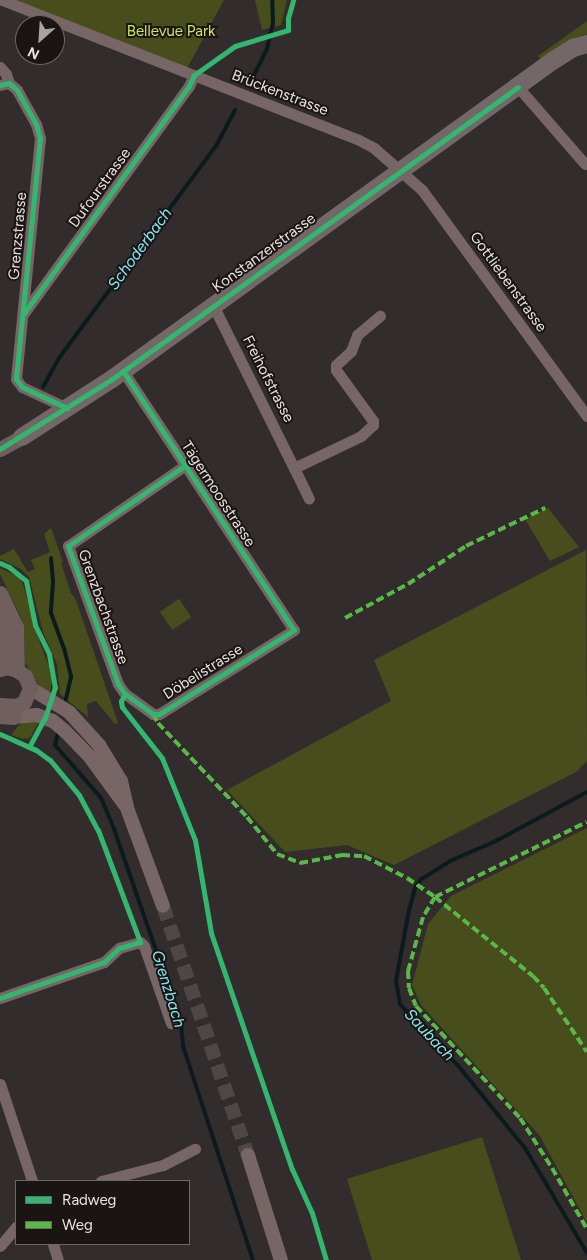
<!DOCTYPE html>
<html>
<head>
<meta charset="utf-8">
<style>
  body { margin:0 }
  #map { position:relative; width:587px; height:1260px; overflow:hidden; background:#322d2c; font-family:Figtree,sans-serif }
  div>[style] { position:absolute }
  [style*='--x'] { left:calc(var(--x)*1px); top:calc(var(--y)*1px); width:calc(var(--w)*1px); rotate:calc(var(--a)*1deg) }
  .green>* { inset:0; background:#474e1c; transform-origin:0 0 }
  .stream>* { height:4px; margin:-2px; padding:0 2px; transform-origin:2px; border-radius:2px; background:#0b1b1d }
  .tertiary-tunnel>* { height:14px; margin-top:-7px; transform-origin:0; background:repeating-linear-gradient(90deg,#4d4847 0 14px,transparent 0 21px) }
  .minor>* { height:11px; margin:-5.5px; padding:0 5.5px; transform-origin:5.5px; border-radius:5.5px; background:#786666 }
  .tertiary>* { height:14px; margin:-7px; padding:0 7px; transform-origin:7px; border-radius:7px; background:#786666 }
  .secondary>* { height:15px; margin:-7.5px; padding:0 7.5px; transform-origin:7.5px; border-radius:7.5px; background:#715f5f }
  .primary>* { height:18px; margin:-9px; padding:0 9px; transform-origin:9px; border-radius:9px; background:#746767 }
  .quiet>* { height:4px; margin-top:-2px; transform-origin:0; background:repeating-linear-gradient(90deg,#58b947 0 8px,transparent 0 12px) }
  .cycleway>* { height:5px; margin:-2.5px; padding:0 2.5px; transform-origin:2.5px; border-radius:2.5px; background:#33b770 }
  span { translate:-50% -50%; white-space:nowrap; text-align:center; line-height:1.15; -webkit-text-stroke:4px #1a1513; paint-order:stroke }
  .park-label { font-size:15px; color:#cee362 }
  .street-label { font-size:15px; color:#e9e2df }
  .water-label { font-size:16px; color:#86e6f5; font-style:italic }
  .legend { position:absolute; left:15px; top:1180px; width:175px; height:65px; box-sizing:border-box; background:#1a1513; border:1px solid #6d6765; margin:0; padding:6px 9px; list-style:none; font-size:15px; color:#e9e2df }
  .legend li { display:flex; align-items:center; gap:10px; height:25px }
  .legend b { width:25px; border:1px solid #6d6765 }
  .north { position:absolute; left:15px; top:15px; width:50px; height:50px; box-sizing:border-box; background:#1a1513; border:1px solid #6d6765; border-radius:50%; rotate:206deg; font-size:14px; font-weight:700; line-height:20px; text-align:center; color:#e9e2df }
  .north::after { content:''; display:block; margin:auto; width:18px; height:22px; background:#a9a3a0; clip-path:polygon(50% 0,100% 100%,50% 72%,0 100%) }
</style>
</head>
<body>
<div id="map">
  <div class="green">
    <i style="clip-path:polygon(14px 0,224px 0,185px 72px)"></i>
    <i style="clip-path:polygon(255px 0,287px 0,281px 25px,262px 30px)"></i>
    <i style="clip-path:polygon(587px 21px,587px 34px,575px 38px,541px 60px,538px 56px)"></i>
    <i style="clip-path:polygon(548px 508px,579px 547px,550px 561px,525px 519px)"></i>
    <i style="clip-path:polygon(51px 528px,63px 562px,61px 563px,71px 593px,76px 600px,118px 723px,115px 724px,96px 701px,87px 704px,88px 717px,60px 694px,57px 664px,43px 632px,29px 577px,21px 569px,0 559px,0 556px,14px 549px,28px 572px,35px 569px,31px 560px,50px 552px,44px 534px)"></i>
    <i style="clip-path:polygon(586px 550px,587px 761px,576px 772px,394px 865px,347px 845px,285px 852px,227px 790px,391px 701px,374px 660px)"></i>
    <i style="clip-path:polygon(0 568px,19px 577px,23px 584px,40px 643px,49px 666px,52px 680px,50px 694px,38px 684px,25px 662px,24px 631px,20px 616px,0 574px)"></i>
    <i style="left:179px;top:599px;width:22px;height:23px;rotate:56deg"></i>
    <i style="clip-path:polygon(27px 721px,39px 721px,30px 738px,23px 739px,11px 735px,20px 724px)"></i>
    <i style="clip-path:polygon(587px 828px,587px 1223px,540px 1136px,421px 1005px,412px 985px,428px 924px,451px 896px)"></i>
    <i style="clip-path:polygon(482px 1137px,521px 1260px,372px 1260px,347px 1179px)"></i>
  </div>
  <div class="stream">
    <i style="--x:249;--y:85;--w:40;--a:-63.4"></i>
    <i style="--x:267;--y:49;--w:27;--a:-77"></i>
    <i style="--x:273;--y:23;--w:23;--a:-92"></i>
    <i style="--x:43;--y:387;--w:33;--a:-61"></i>
    <i style="--x:59;--y:358;--w:264;--a:-53.5"></i>
    <i style="--x:216;--y:146;--w:41;--a:-62.2"></i>
    <i style="--x:51;--y:558;--w:24;--a:85"></i>
    <i style="--x:53;--y:582;--w:31;--a:94"></i>
    <i style="--x:51;--y:613;--w:37;--a:70"></i>
    <i style="--x:64;--y:648;--w:30;--a:76"></i>
    <i style="--x:71;--y:677;--w:23;--a:103"></i>
    <i style="--x:58;--y:733;--w:12;--a:104"></i>
    <i style="--x:55;--y:745;--w:70;--a:49"></i>
    <i style="--x:101;--y:798;--w:34;--a:67"></i>
    <i style="--x:114;--y:829;--w:205;--a:70.9"></i>
    <i style="--x:181;--y:1023;--w:23;--a:85"></i>
    <i style="--x:183;--y:1046;--w:225;--a:71.9"></i>
    <i style="--x:587;--y:792;--w:103;--a:151.7"></i>
    <i style="--x:496;--y:841;--w:48;--a:156.6"></i>
    <i style="--x:452;--y:860;--w:36;--a:148"></i>
    <i style="--x:421;--y:879;--w:11;--a:124"></i>
    <i style="--x:415;--y:888;--w:23;--a:105"></i>
    <i style="--x:409;--y:910;--w:72;--a:100.4"></i>
    <i style="--x:396;--y:981;--w:23;--a:80"></i>
    <i style="--x:400;--y:1004;--w:88;--a:46.8"></i>
    <i style="--x:460;--y:1068;--w:103;--a:50.9"></i>
    <i style="--x:525;--y:1148;--w:122;--a:59.4"></i>
  </div>
  <div class="tertiary-tunnel">
    <i style="--x:163;--y:906;--w:263;--a:71.2"></i>
  </div>
  <div class="minor">
    <i style="--x:2;--y:0;--w:383;--a:21.4"></i>
    <i style="--x:359;--y:140;--w:17;--a:28"></i>
    <i style="--x:374;--y:148;--w:64;--a:41.2"></i>
    <i style="--x:422;--y:190;--w:280;--a:53.9"></i>
    <i style="--x:0;--y:67;--w:9;--a:49"></i>
    <i style="--x:6;--y:74;--w:9;--a:72"></i>
    <i style="--x:0;--y:85;--w:9;--a:-13"></i>
    <i style="--x:9;--y:83;--w:11;--a:41"></i>
    <i style="--x:17;--y:90;--w:39;--a:61"></i>
    <i style="--x:36;--y:124;--w:15;--a:74"></i>
    <i style="--x:40;--y:138;--w:242;--a:95.7"></i>
    <i style="--x:16;--y:379;--w:10;--a:53"></i>
    <i style="--x:22;--y:387;--w:50;--a:25"></i>
    <i style="--x:518;--y:87;--w:102;--a:49"></i>
    <i style="--x:213;--y:305;--w:182;--a:63.6"></i>
    <i style="--x:294;--y:468;--w:74;--a:-25.5"></i>
    <i style="--x:361;--y:436;--w:16;--a:-43"></i>
    <i style="--x:373;--y:425;--w:4;--a:-90"></i>
    <i style="--x:373;--y:421;--w:63;--a:-126"></i>
    <i style="--x:336;--y:370;--w:5;--a:-90"></i>
    <i style="--x:336;--y:365;--w:21;--a:-43"></i>
    <i style="--x:351;--y:351;--w:17;--a:-69"></i>
    <i style="--x:357;--y:335;--w:30;--a:-40"></i>
    <i style="--x:24;--y:313;--w:281;--a:-54"></i>
    <i style="--x:189;--y:86;--w:12;--a:-66"></i>
    <i style="--x:123;--y:371;--w:310;--a:56.6"></i>
    <i style="--x:294;--y:630;--w:159;--a:148.1"></i>
    <i style="--x:159;--y:714;--w:6;--a:180"></i>
    <i style="--x:153;--y:714;--w:34;--a:-144"></i>
    <i style="--x:125;--y:694;--w:12;--a:-125"></i>
    <i style="--x:118;--y:684;--w:147;--a:-109.9"></i>
    <i style="--x:68;--y:546;--w:141;--a:-34.6"></i>
    <i style="--x:294;--y:468;--w:34;--a:64"></i>
    <i style="--x:0;--y:998;--w:110;--a:-19.1"></i>
    <i style="--x:104;--y:962;--w:21;--a:-43"></i>
    <i style="--x:119;--y:948;--w:22;--a:-16"></i>
    <i style="--x:140;--y:942;--w:6;--a:45"></i>
    <i style="--x:144;--y:946;--w:82;--a:70.7"></i>
    <i style="--x:0;--y:1084;--w:102;--a:71.7"></i>
    <i style="--x:101;--y:1181;--w:64;--a:-14.5"></i>
    <i style="--x:163;--y:1165;--w:36;--a:-27"></i>
    <i style="--x:53;--y:1244;--w:17;--a:73"></i>
    <i style="--x:0;--y:1246;--w:25;--a:-50"></i>
  </div>
  <div class="tertiary">
    <i style="--x:30;--y:688;--w:46;--a:31.6"></i>
    <i style="--x:69;--y:712;--w:45;--a:47.7"></i>
    <i style="--x:99;--y:745;--w:42;--a:58.6"></i>
    <i style="--x:121;--y:781;--w:28;--a:77"></i>
    <i style="--x:127;--y:808;--w:104;--a:69.8"></i>
    <i style="--x:13;--y:717;--w:24;--a:-5"></i>
    <i style="--x:37;--y:715;--w:17;--a:21"></i>
    <i style="--x:53;--y:721;--w:16;--a:40"></i>
    <i style="--x:65;--y:731;--w:36;--a:46"></i>
    <i style="--x:90;--y:757;--w:59;--a:53.9"></i>
    <i style="--x:248;--y:1155;--w:110;--a:72.6"></i>
  </div>
  <div class="secondary">
    <i style="--x:0;--y:449;--w:25;--a:-29"></i>
    <i style="--x:0;--y:593;--w:38;--a:65"></i>
    <i style="--x:16;--y:627;--w:43;--a:88.7"></i>
    <i style="--x:1;--y:668;--w:24;--a:-83"></i>
    <i style="--x:4;--y:644;--w:38;--a:-92"></i>
    <i style="--x:0;--y:669;--w:7;--a:-16"></i>
    <i style="--x:7;--y:667;--w:10;--a:17"></i>
    <i style="--x:17;--y:670;--w:10;--a:37"></i>
    <i style="--x:25;--y:676;--w:13;--a:67"></i>
    <i style="--x:30;--y:688;--w:15;--a:113"></i>
    <i style="--x:24;--y:702;--w:9;--a:153"></i>
    <i style="--x:16;--y:706;--w:16;--a:-176"></i>
    <i style="--x:0;--y:716;--w:13;--a:4"></i>
    <i style="--x:13;--y:717;--w:11;--a:-75"></i>
  </div>
  <div class="primary">
    <i style="--x:22;--y:437;--w:107;--a:-32.8"></i>
    <i style="--x:112;--y:379;--w:545;--a:-35.82"></i>
    <i style="--x:554;--y:60;--w:22;--a:-32"></i>
    <i style="--x:573;--y:48;--w:15;--a:-16"></i>
  </div>
  <div class="quiet">
    <i style="--x:345;--y:618;--w:72;--a:-28.4"></i>
    <i style="--x:408;--y:584;--w:69;--a:-33.2"></i>
    <i style="--x:466;--y:546;--w:88;--a:-25.7"></i>
    <i style="--x:153;--y:714;--w:10;--a:61"></i>
    <i style="--x:158;--y:723;--w:129;--a:46.6"></i>
    <i style="--x:247;--y:817;--w:48;--a:51"></i>
    <i style="--x:277;--y:854;--w:25;--a:21"></i>
    <i style="--x:300;--y:863;--w:43;--a:-10.8"></i>
    <i style="--x:342;--y:855;--w:22;--a:3"></i>
    <i style="--x:364;--y:856;--w:48;--a:27.1"></i>
    <i style="--x:407;--y:878;--w:34;--a:34"></i>
    <i style="--x:435;--y:897;--w:126;--a:38.9"></i>
    <i style="--x:533;--y:976;--w:16;--a:47"></i>
    <i style="--x:544;--y:988;--w:77;--a:56.1"></i>
    <i style="--x:435;--y:897;--w:23;--a:121"></i>
    <i style="--x:423;--y:917;--w:56;--a:105.5"></i>
    <i style="--x:408;--y:971;--w:17;--a:87"></i>
    <i style="--x:409;--y:988;--w:19;--a:69"></i>
    <i style="--x:416;--y:1006;--w:153;--a:47.1"></i>
    <i style="--x:520;--y:1118;--w:59;--a:57.4"></i>
    <i style="--x:552;--y:1168;--w:70;--a:60.2"></i>
    <i style="--x:435;--y:897;--w:169;--a:-26.3"></i>
  </div>
  <div class="cycleway">
    <i style="--x:0;--y:85;--w:9;--a:-13"></i>
    <i style="--x:9;--y:83;--w:11;--a:41"></i>
    <i style="--x:17;--y:90;--w:39;--a:61"></i>
    <i style="--x:36;--y:124;--w:15;--a:74"></i>
    <i style="--x:40;--y:138;--w:242;--a:95.7"></i>
    <i style="--x:16;--y:379;--w:10;--a:53"></i>
    <i style="--x:22;--y:387;--w:50;--a:25"></i>
    <i style="--x:24;--y:313;--w:281;--a:-54"></i>
    <i style="--x:189;--y:86;--w:12;--a:-66"></i>
    <i style="--x:194;--y:75;--w:50;--a:-35.3"></i>
    <i style="--x:235;--y:46;--w:55;--a:-16.8"></i>
    <i style="--x:288;--y:30;--w:12;--a:-90"></i>
    <i style="--x:288;--y:18;--w:19;--a:-74"></i>
    <i style="--x:123;--y:371;--w:310;--a:56.6"></i>
    <i style="--x:294;--y:630;--w:159;--a:148.1"></i>
    <i style="--x:159;--y:714;--w:6;--a:180"></i>
    <i style="--x:153;--y:714;--w:34;--a:-144"></i>
    <i style="--x:125;--y:694;--w:12;--a:-125"></i>
    <i style="--x:118;--y:684;--w:147;--a:-109.9"></i>
    <i style="--x:68;--y:546;--w:141;--a:-34.6"></i>
    <i style="--x:0;--y:449;--w:132;--a:-32"></i>
    <i style="--x:112;--y:379;--w:500;--a:-35.72"></i>
    <i style="--x:0;--y:563;--w:10;--a:24"></i>
    <i style="--x:9;--y:567;--w:22;--a:39"></i>
    <i style="--x:26;--y:581;--w:45;--a:78.4"></i>
    <i style="--x:35;--y:625;--w:32;--a:64"></i>
    <i style="--x:49;--y:654;--w:34;--a:80"></i>
    <i style="--x:55;--y:687;--w:32;--a:108"></i>
    <i style="--x:45;--y:717;--w:34;--a:118"></i>
    <i style="--x:125;--y:694;--w:8;--a:120"></i>
    <i style="--x:121;--y:701;--w:6;--a:81"></i>
    <i style="--x:122;--y:707;--w:65;--a:51.9"></i>
    <i style="--x:162;--y:758;--w:88;--a:68.1"></i>
    <i style="--x:195;--y:840;--w:94;--a:80.2"></i>
    <i style="--x:211;--y:933;--w:250;--a:71.1"></i>
    <i style="--x:292;--y:1169;--w:48;--a:65.6"></i>
    <i style="--x:312;--y:1213;--w:49;--a:73.4"></i>
    <i style="--x:0;--y:734;--w:39;--a:24"></i>
    <i style="--x:36;--y:750;--w:17;--a:36"></i>
    <i style="--x:50;--y:760;--w:45;--a:50.4"></i>
    <i style="--x:79;--y:795;--w:40;--a:62"></i>
    <i style="--x:98;--y:830;--w:120;--a:69.4"></i>
    <i style="--x:140;--y:942;--w:22;--a:164"></i>
    <i style="--x:119;--y:948;--w:21;--a:137"></i>
    <i style="--x:104;--y:962;--w:110;--a:160.9"></i>
  </div>
  <div class="park-label">
    <span style="left:171px;top:32px">Bellevue Park</span>
  </div>
  <div class="street-label">
    <span style="left:280px;top:93px;rotate:21deg">Brückenstrasse</span>
    <span style="left:100px;top:188px;rotate:-54deg">Dufourstrasse</span>
    <span style="left:18px;top:236px;rotate:-85deg">Grenzstrasse</span>
    <span style="left:264px;top:253px;rotate:-36deg">Konstanzerstrasse</span>
    <span style="left:508px;top:282px;rotate:54deg">Gottliebenstrasse</span>
    <span style="left:268px;top:379px;rotate:63deg">Freihofstrasse</span>
    <span style="left:218px;top:494px;rotate:57deg">Tägermoosstrasse</span>
    <span style="left:103px;top:607px;rotate:70deg">Grenzbachstrasse</span>
    <span style="left:203px;top:672px;rotate:-32deg">Döbelistrasse</span>
  </div>
  <div class="water-label">
    <span style="left:140px;top:249px;rotate:-54deg">Schoderbach</span>
    <span style="left:168px;top:989px;rotate:73deg">Grenzbach</span>
    <span style="left:429px;top:1035px;rotate:47deg">Saubach</span>
  </div>
  <ul class="legend">
  <li><b style="height:6px;background:#33b770"></b>Radweg</li>
  <li><b style="height:6px;background:#58b947"></b>Weg</li>
  </ul>
  <div class="north">N</div>
</div>
</body>
</html>
